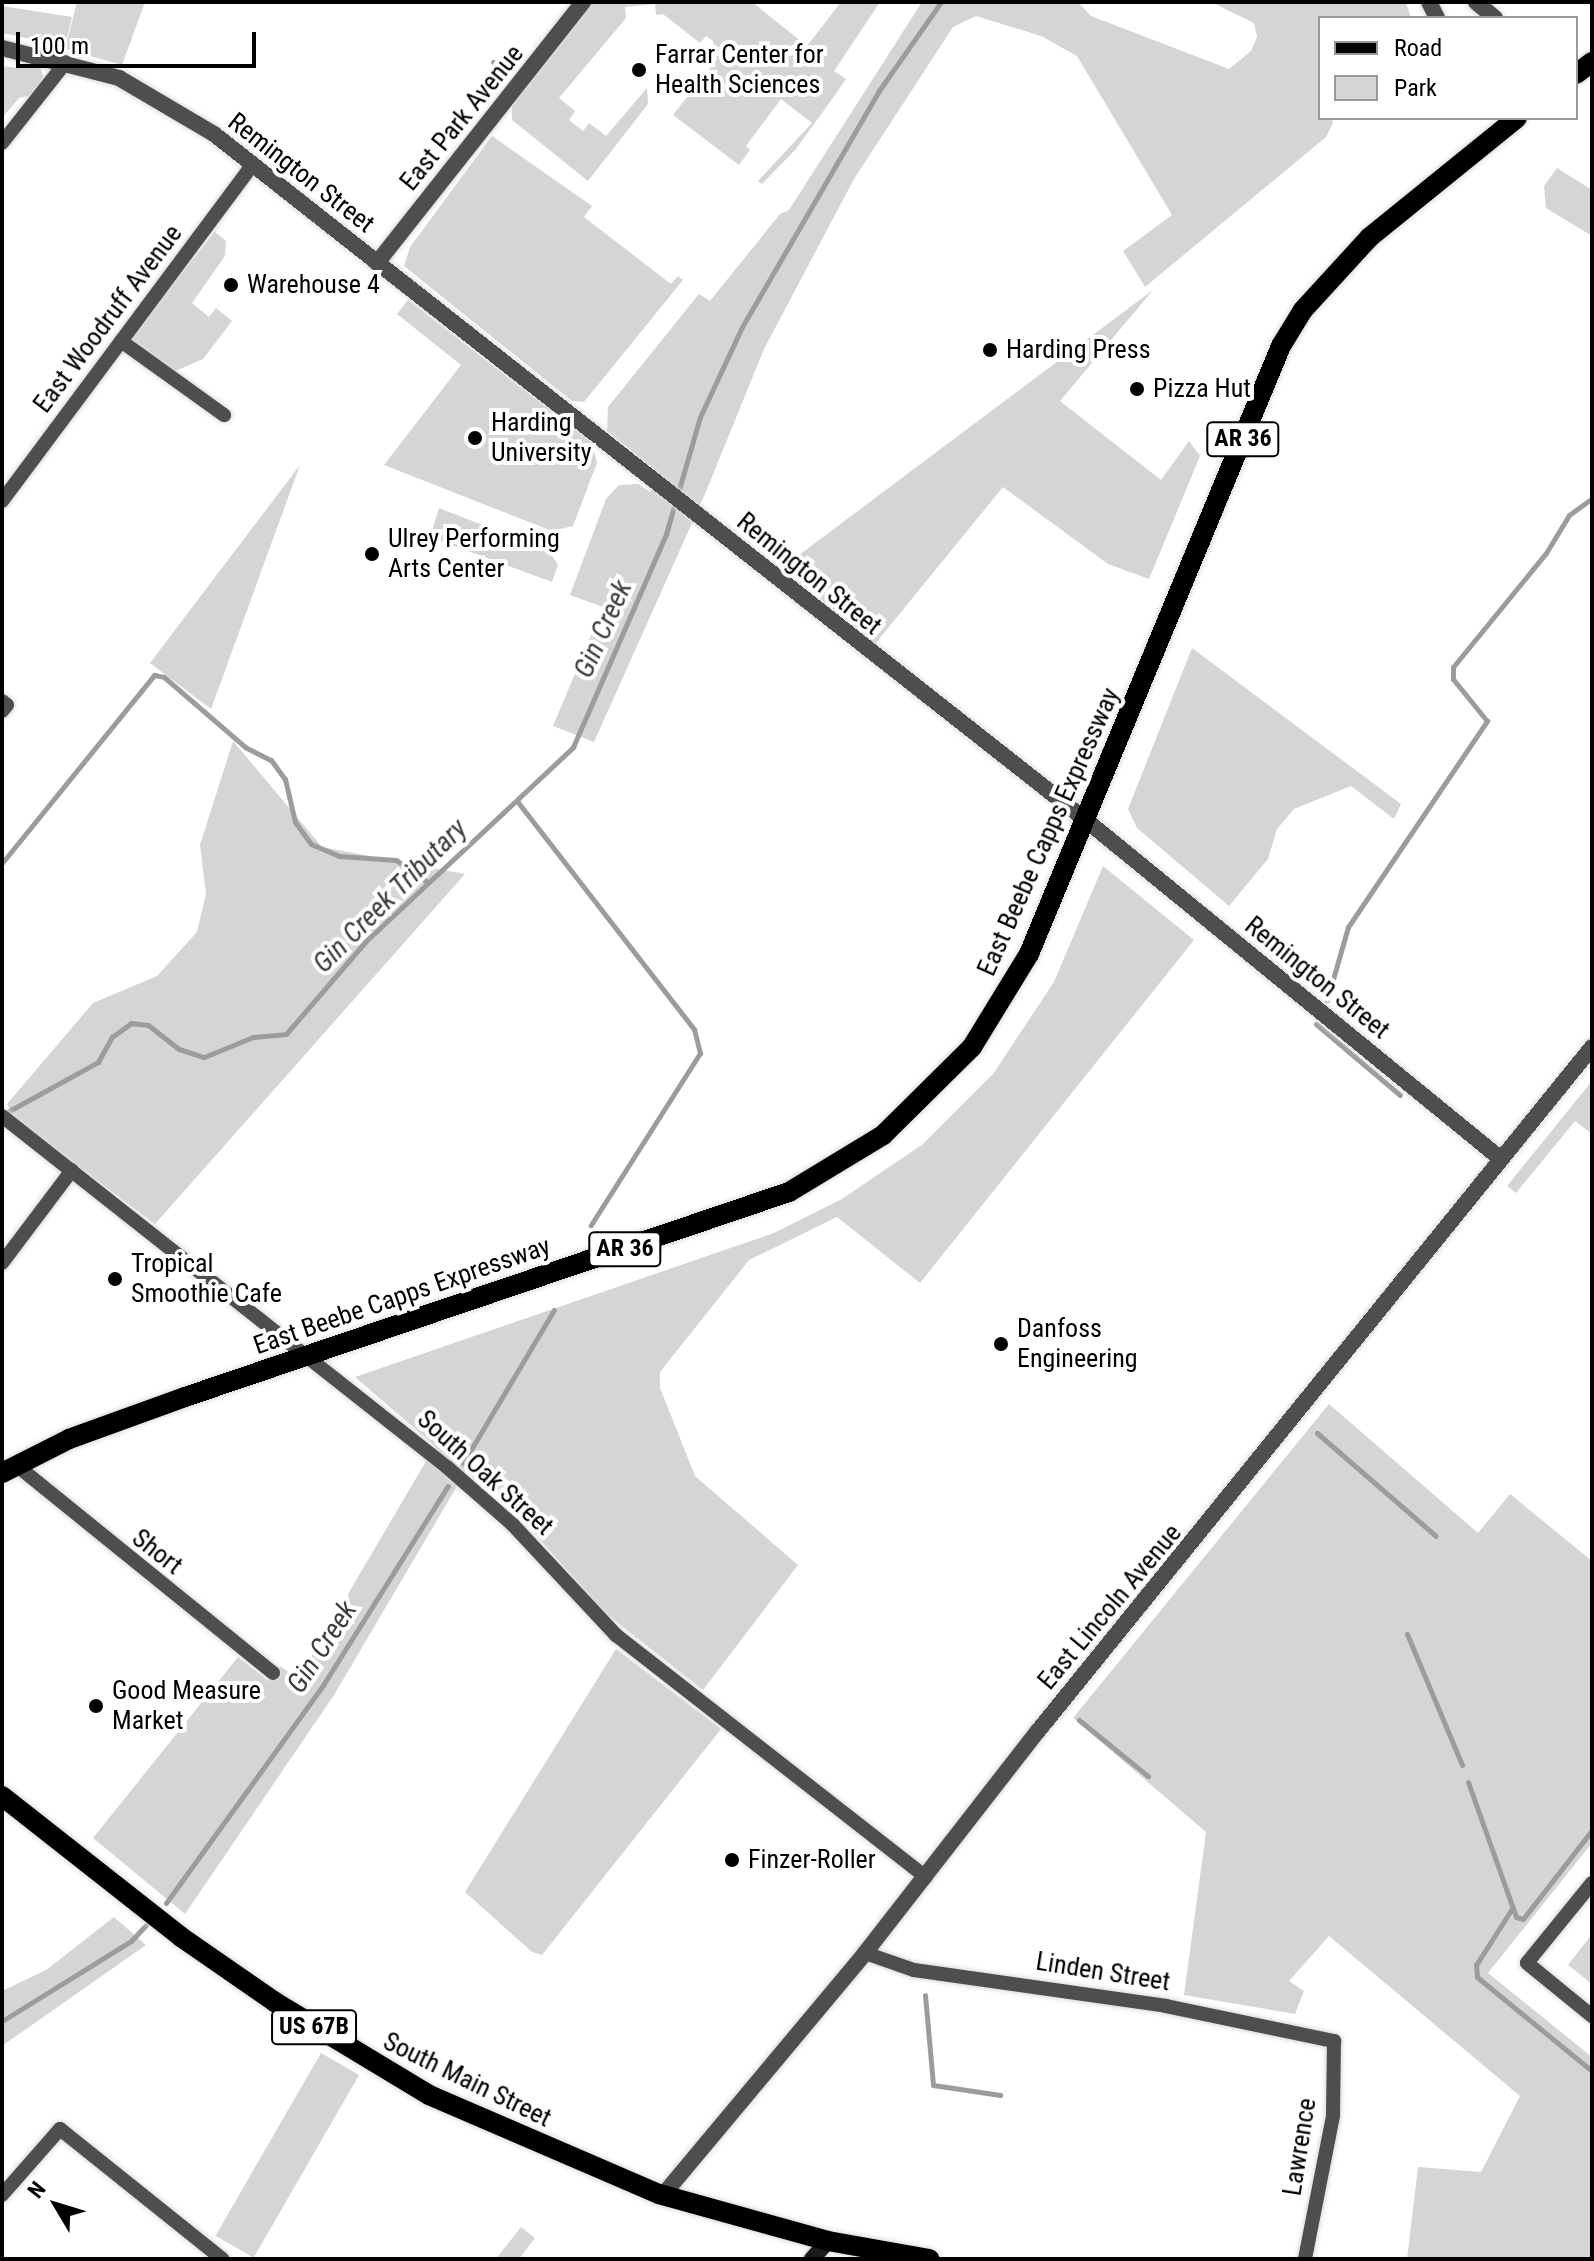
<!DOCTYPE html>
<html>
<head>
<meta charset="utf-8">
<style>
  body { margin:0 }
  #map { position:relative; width:1594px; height:2261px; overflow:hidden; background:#fff; font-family:"Roboto Condensed",sans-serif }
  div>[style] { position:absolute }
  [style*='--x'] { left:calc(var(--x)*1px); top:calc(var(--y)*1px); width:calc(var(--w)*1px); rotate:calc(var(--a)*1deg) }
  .green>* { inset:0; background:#d5d5d5; transform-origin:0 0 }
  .stream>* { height:5px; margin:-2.5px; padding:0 2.5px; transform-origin:2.5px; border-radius:2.5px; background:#9c9c9c }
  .roads { filter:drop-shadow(0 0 2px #dbdbdb) drop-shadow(0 0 2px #dbdbdb) }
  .minor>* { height:14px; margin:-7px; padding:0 7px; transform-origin:7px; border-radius:7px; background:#4e4e4e }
  .tertiary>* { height:16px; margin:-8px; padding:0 8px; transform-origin:8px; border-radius:8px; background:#4e4e4e }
  .secondary>* { height:16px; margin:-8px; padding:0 8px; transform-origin:8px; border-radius:8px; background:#1b1b1b }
  .primary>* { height:20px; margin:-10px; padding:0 10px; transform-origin:10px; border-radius:10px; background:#000 }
  .dots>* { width:22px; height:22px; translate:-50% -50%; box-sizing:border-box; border:4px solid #fff; border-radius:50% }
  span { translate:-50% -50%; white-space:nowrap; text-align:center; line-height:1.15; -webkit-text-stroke:8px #fff; paint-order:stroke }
  .shield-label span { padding:2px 6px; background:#fff; border:2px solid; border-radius:6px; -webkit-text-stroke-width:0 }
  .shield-label { font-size:24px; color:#000; font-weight:700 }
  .poi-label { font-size:26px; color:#000 }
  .left { translate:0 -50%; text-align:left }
  .street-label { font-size:26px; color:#000 }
  .water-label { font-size:28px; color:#3d3d3d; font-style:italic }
  .frame { position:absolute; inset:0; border:4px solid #000; pointer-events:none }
  .legend { position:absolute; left:1318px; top:16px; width:260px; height:104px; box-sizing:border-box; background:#fff; border:2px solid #999; margin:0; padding:10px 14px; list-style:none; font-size:24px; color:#000 }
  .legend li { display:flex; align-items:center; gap:16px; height:40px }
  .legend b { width:40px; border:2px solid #999 }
  .north { position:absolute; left:16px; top:2165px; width:80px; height:80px; -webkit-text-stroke:6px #fff; paint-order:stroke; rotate:308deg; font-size:22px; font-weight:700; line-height:32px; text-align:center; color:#000 }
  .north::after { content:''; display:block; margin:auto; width:28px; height:36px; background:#000; clip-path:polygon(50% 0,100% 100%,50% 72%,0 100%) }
  .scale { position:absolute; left:16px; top:32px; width:240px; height:36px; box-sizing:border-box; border:4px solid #000; border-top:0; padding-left:10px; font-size:24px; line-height:28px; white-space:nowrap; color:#000; -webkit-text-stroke:6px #fff; paint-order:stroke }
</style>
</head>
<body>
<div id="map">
  <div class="green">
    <i style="clip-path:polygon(77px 2px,145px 2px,122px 65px,65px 49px)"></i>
    <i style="clip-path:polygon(592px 2px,752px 2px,807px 46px,841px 2px,880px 2px,834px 71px,846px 79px,835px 95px,796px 149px,762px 184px,758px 181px,812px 123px,781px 99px,746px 146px,750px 150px,739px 165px,673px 115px,717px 59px,713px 41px,706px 36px,700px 43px,663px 14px,656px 15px,655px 4px,625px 7px,626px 18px,559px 98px,575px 111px,569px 120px,583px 131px,589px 123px,606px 136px,647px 88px,648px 104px,588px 181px,512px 120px,512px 106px)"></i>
    <i style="clip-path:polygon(922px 2px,1078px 2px,1091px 16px,1229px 69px,1251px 51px,1257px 37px,1254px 23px,1211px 2px,1406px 2px,1411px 18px,1320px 18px,1320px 118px,1331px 118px,1333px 123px,1326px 137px,1145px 287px,1123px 251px,1172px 215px,1077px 56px,1041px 36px,976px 16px,953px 27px,854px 179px,764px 349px,705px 494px,594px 742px,553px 726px,603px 607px,570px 595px,606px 499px,619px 485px,638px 484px,650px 492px,659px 473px,607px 431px,608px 407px,699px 294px,710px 301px,780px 214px,789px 210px)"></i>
    <i style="clip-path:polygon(2px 6px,72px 17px,65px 46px,2px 33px)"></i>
    <i style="clip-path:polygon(26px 63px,40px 66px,44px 80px,33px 95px,19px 98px,2px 118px,2px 66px,19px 68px)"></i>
    <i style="clip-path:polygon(492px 136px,592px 206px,584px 217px,671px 284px,678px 276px,683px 280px,584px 402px,572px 401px,404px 266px,410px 247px)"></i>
    <i style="clip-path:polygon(1557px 168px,1592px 190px,1592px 236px,1546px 208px,1544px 186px)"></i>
    <i style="clip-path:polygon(224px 220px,215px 232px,226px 241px,225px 256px,192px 303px,209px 317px,216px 308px,232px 321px,203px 359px,173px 372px,129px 339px)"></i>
    <i style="clip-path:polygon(1153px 290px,1060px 401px,1161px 480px,1189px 441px,1200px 456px,1149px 579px,1108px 564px,1003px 487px,875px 644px,783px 567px)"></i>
    <i style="clip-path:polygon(408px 300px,592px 443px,597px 463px,573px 526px,552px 531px,384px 465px,461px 365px,397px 314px)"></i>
    <i style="clip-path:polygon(300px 465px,211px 709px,150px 663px)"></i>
    <i style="clip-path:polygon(439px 508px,549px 551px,558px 565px,552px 582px,430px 537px)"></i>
    <i style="clip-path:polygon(1192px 648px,1401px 804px,1394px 819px,1351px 786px,1294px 809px,1277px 829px,1268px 859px,1229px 906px,1137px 828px,1128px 809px)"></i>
    <i style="clip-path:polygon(233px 741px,322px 847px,465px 874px,155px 1224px,14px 1118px,7px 1104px,93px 1003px,157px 976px,197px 932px,206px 894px,200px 845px)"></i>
    <i style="clip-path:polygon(1103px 866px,1194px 940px,920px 1283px,837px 1217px,749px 1260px,660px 1372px,660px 1388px,695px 1476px,798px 1565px,703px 1690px,604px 1612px,514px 1510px,466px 1471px,334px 1695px,185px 1914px,93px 1838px,238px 1657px,268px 1681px,280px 1666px,298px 1679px,435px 1446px,355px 1377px,774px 1233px,842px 1199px,923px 1144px,993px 1074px,1054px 982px)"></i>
    <i style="clip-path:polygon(1592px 1081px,1592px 1134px,1575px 1121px,1516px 1193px,1507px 1186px)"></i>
    <i style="clip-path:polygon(1329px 1404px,1478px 1533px,1510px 1494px,1592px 1561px,1592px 1843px,1488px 1973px,1592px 2057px,1592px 2259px,1407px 2259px,1418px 2167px,1481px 2172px,1520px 2096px,1329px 1936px,1289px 1981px,1304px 1991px,1295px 2014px,1184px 1995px,1206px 1832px,1073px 1718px)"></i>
    <i style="clip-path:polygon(616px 1649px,721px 1729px,542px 1955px,532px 1952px,465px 1892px)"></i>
    <i style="clip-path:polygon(114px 1917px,146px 1945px,2px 2046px,2px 1991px,46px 1970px)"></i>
    <i style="clip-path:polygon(1592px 1934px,1592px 1984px,1568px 1965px)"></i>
    <i style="left:321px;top:2053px;width:44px;height:211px;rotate:30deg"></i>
    <i style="clip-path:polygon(521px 2227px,535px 2238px,519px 2259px,496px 2259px)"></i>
  </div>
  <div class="stream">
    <i style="--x:493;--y:62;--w:15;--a:37"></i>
    <i style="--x:517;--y:801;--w:289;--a:52.2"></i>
    <i style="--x:694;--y:1029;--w:25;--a:76"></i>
    <i style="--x:700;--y:1053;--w:204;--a:122.4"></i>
    <i style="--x:2;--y:863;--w:242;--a:-51"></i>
    <i style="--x:154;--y:675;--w:10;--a:11"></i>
    <i style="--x:164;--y:677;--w:107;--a:40.8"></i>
    <i style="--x:245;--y:747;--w:29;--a:27"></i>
    <i style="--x:271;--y:760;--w:24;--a:54"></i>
    <i style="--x:285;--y:779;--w:44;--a:76.9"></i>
    <i style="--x:295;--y:822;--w:27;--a:54"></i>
    <i style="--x:311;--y:844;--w:30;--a:23"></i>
    <i style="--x:339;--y:856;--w:57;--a:4"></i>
    <i style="--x:396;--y:860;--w:39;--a:35"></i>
    <i style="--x:1327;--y:1000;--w:76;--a:-74"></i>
    <i style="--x:1348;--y:927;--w:249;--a:-56"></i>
    <i style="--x:1487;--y:721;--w:54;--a:-129"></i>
    <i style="--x:1453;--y:679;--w:12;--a:-90"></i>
    <i style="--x:1453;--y:667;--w:147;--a:-50.8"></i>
    <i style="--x:1546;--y:553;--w:44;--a:-58.8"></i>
    <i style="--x:1569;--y:515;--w:29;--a:-36"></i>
    <i style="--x:1316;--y:1024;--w:110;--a:40.2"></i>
    <i style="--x:9;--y:1111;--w:102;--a:-28.8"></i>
    <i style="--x:98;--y:1062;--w:29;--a:-61"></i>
    <i style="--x:112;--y:1037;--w:24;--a:-36"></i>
    <i style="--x:131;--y:1023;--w:17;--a:7"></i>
    <i style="--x:148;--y:1025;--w:39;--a:38"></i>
    <i style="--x:179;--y:1049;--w:26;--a:18"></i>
    <i style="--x:204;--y:1057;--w:53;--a:-22.2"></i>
    <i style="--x:253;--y:1037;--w:33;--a:-5"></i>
    <i style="--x:286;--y:1034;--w:123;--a:-49.3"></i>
    <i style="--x:366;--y:941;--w:284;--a:-43.1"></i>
    <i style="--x:573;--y:747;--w:232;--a:-66.4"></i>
    <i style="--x:666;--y:534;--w:122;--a:-73.8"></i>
    <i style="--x:700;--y:417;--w:99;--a:-65"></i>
    <i style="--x:742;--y:327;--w:272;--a:-59.9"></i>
    <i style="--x:878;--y:92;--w:110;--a:-55"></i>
    <i style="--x:1317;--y:1433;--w:157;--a:40.9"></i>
    <i style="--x:463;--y:1463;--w:178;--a:-59.3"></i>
    <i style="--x:1407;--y:1634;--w:142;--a:67.2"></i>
    <i style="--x:1079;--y:1720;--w:89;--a:39.1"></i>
    <i style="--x:1468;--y:1782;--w:143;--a:70.4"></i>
    <i style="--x:1516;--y:1917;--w:7;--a:16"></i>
    <i style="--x:1523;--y:1919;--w:113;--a:-52.2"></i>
    <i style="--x:166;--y:1903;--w:269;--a:-54.2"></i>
    <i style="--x:323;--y:1685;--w:235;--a:-57.9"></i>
    <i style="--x:1511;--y:1910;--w:65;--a:122.5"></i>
    <i style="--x:1476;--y:1965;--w:12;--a:85"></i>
    <i style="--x:1477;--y:1977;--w:149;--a:39.3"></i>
    <i style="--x:925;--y:1995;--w:90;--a:84.9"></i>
    <i style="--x:933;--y:2085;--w:68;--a:8.5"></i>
    <i style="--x:2;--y:2021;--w:152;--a:-31.8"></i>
    <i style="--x:131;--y:1941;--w:23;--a:-47"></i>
  </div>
  <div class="roads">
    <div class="minor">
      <i style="--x:2;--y:143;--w:103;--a:-51.7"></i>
      <i style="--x:121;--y:341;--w:127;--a:35.7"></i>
      <i style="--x:2;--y:501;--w:419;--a:-53.3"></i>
      <i style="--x:2;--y:701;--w:6;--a:39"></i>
      <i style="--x:7;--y:705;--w:8;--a:130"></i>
      <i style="--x:2;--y:1116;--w:568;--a:38.28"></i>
      <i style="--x:448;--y:1468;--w:86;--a:41.2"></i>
      <i style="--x:513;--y:1525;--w:151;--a:46.9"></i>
      <i style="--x:616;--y:1635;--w:393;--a:38"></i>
      <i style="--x:2;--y:1263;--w:116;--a:-53"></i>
      <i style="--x:15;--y:1464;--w:332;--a:39"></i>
      <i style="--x:1592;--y:1883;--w:103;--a:129.1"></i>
      <i style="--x:1527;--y:1963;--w:84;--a:39.2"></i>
      <i style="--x:865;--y:1953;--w:52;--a:19.1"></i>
      <i style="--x:914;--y:1970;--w:255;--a:8.1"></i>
      <i style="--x:1166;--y:2006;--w:172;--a:11.8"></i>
      <i style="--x:1334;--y:2041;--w:75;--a:90.8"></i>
      <i style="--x:1333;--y:2116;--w:146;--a:101.1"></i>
      <i style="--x:2;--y:2195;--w:88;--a:-48.7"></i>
      <i style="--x:60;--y:2129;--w:208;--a:38.7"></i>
    </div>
    <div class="tertiary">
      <i style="--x:1429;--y:2;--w:18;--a:63"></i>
      <i style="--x:1476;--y:2;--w:25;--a:40"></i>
      <i style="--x:2;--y:48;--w:121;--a:14.4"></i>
      <i style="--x:119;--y:78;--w:110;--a:30.5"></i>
      <i style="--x:214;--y:134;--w:1111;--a:38.2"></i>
      <i style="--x:1087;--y:821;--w:534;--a:39.23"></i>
      <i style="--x:377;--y:263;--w:333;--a:-51.7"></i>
      <i style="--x:663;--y:2195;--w:315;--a:-50.1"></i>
      <i style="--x:865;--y:1953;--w:281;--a:-52.1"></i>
      <i style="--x:1038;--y:1731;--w:880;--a:-50.99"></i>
    </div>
    <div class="secondary">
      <i style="--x:812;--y:2259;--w:24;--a:-48"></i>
    </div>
    <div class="primary">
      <i style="--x:1576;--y:74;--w:20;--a:-37"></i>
      <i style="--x:2;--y:1473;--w:75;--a:-26.9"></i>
      <i style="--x:69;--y:1439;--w:123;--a:-19.9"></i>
      <i style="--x:185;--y:1397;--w:638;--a:-18.75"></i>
      <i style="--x:789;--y:1192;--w:110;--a:-31.2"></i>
      <i style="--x:883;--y:1135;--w:125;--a:-44.7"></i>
      <i style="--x:972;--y:1047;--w:109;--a:-58.5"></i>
      <i style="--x:1029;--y:954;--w:658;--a:-67.49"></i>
      <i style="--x:1281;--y:346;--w:42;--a:-58.6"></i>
      <i style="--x:1303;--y:310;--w:99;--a:-47.5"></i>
      <i style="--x:1370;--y:237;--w:189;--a:-39"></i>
      <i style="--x:2;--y:1796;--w:228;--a:38.2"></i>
      <i style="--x:181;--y:1937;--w:114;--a:34.7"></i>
      <i style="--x:275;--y:2002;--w:180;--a:31.1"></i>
      <i style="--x:429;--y:2095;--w:250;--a:23.3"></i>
      <i style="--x:659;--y:2194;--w:175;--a:15.5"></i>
      <i style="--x:828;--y:2241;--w:103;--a:10.1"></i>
    </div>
  </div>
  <div class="dots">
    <i style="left:639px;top:70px;background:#000"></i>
    <i style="left:231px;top:285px;background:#000"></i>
    <i style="left:990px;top:350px;background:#000"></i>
    <i style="left:1137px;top:389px;background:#000"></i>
    <i style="left:475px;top:438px;background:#000"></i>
    <i style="left:372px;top:554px;background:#000"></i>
    <i style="left:115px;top:1279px;background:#000"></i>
    <i style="left:1001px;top:1344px;background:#000"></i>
    <i style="left:96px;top:1706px;background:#000"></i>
    <i style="left:732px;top:1860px;background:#000"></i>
  </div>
  <div class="shield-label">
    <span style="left:1243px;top:439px">AR 36</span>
    <span style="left:625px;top:1249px">AR 36</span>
    <span style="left:314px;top:2027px">US 67B</span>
  </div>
  <div class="poi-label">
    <span class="left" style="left:655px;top:70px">Farrar Center for<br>Health Sciences</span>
    <span class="left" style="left:247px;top:285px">Warehouse 4</span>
    <span class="left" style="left:1006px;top:350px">Harding Press</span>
    <span class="left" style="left:1153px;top:389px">Pizza Hut</span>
    <span class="left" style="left:491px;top:438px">Harding<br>University</span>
    <span class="left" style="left:388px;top:554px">Ulrey Performing<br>Arts Center</span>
    <span class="left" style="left:131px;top:1279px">Tropical<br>Smoothie Cafe</span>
    <span class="left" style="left:1017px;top:1344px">Danfoss<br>Engineering</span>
    <span class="left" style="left:112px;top:1706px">Good Measure<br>Market</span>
    <span class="left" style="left:748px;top:1860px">Finzer-Roller</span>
  </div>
  <div class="street-label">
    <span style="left:462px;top:118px;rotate:-51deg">East Park Avenue</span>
    <span style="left:301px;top:173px;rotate:38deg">Remington Street</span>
    <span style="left:108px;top:319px;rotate:-53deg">East Woodruff Avenue</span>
    <span style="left:809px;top:574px;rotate:39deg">Remington Street</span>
    <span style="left:1049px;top:832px;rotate:-66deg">East Beebe Capps Expressway</span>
    <span style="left:1317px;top:978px;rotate:39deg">Remington Street</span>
    <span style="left:402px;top:1296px;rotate:-19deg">East Beebe Capps Expressway</span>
    <span style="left:485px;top:1473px;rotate:42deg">South Oak Street</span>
    <span style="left:157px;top:1552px;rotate:38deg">Short</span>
    <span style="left:1110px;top:1607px;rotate:-50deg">East Lincoln Avenue</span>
    <span style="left:1103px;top:1972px;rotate:9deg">Linden Street</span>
    <span style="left:467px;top:2080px;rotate:26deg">South Main Street</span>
    <span style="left:1300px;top:2147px;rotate:-81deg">Lawrence</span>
  </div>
  <div class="water-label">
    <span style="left:603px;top:629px;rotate:-66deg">Gin Creek</span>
    <span style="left:390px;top:896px;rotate:-45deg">Gin Creek Tributary</span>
    <span style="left:322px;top:1647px;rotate:-57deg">Gin Creek</span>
  </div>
  <div class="frame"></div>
  <ul class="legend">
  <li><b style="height:10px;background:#000"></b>Road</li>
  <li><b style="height:22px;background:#d5d5d5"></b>Park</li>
  </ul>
  <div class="north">N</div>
  <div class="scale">100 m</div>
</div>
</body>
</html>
